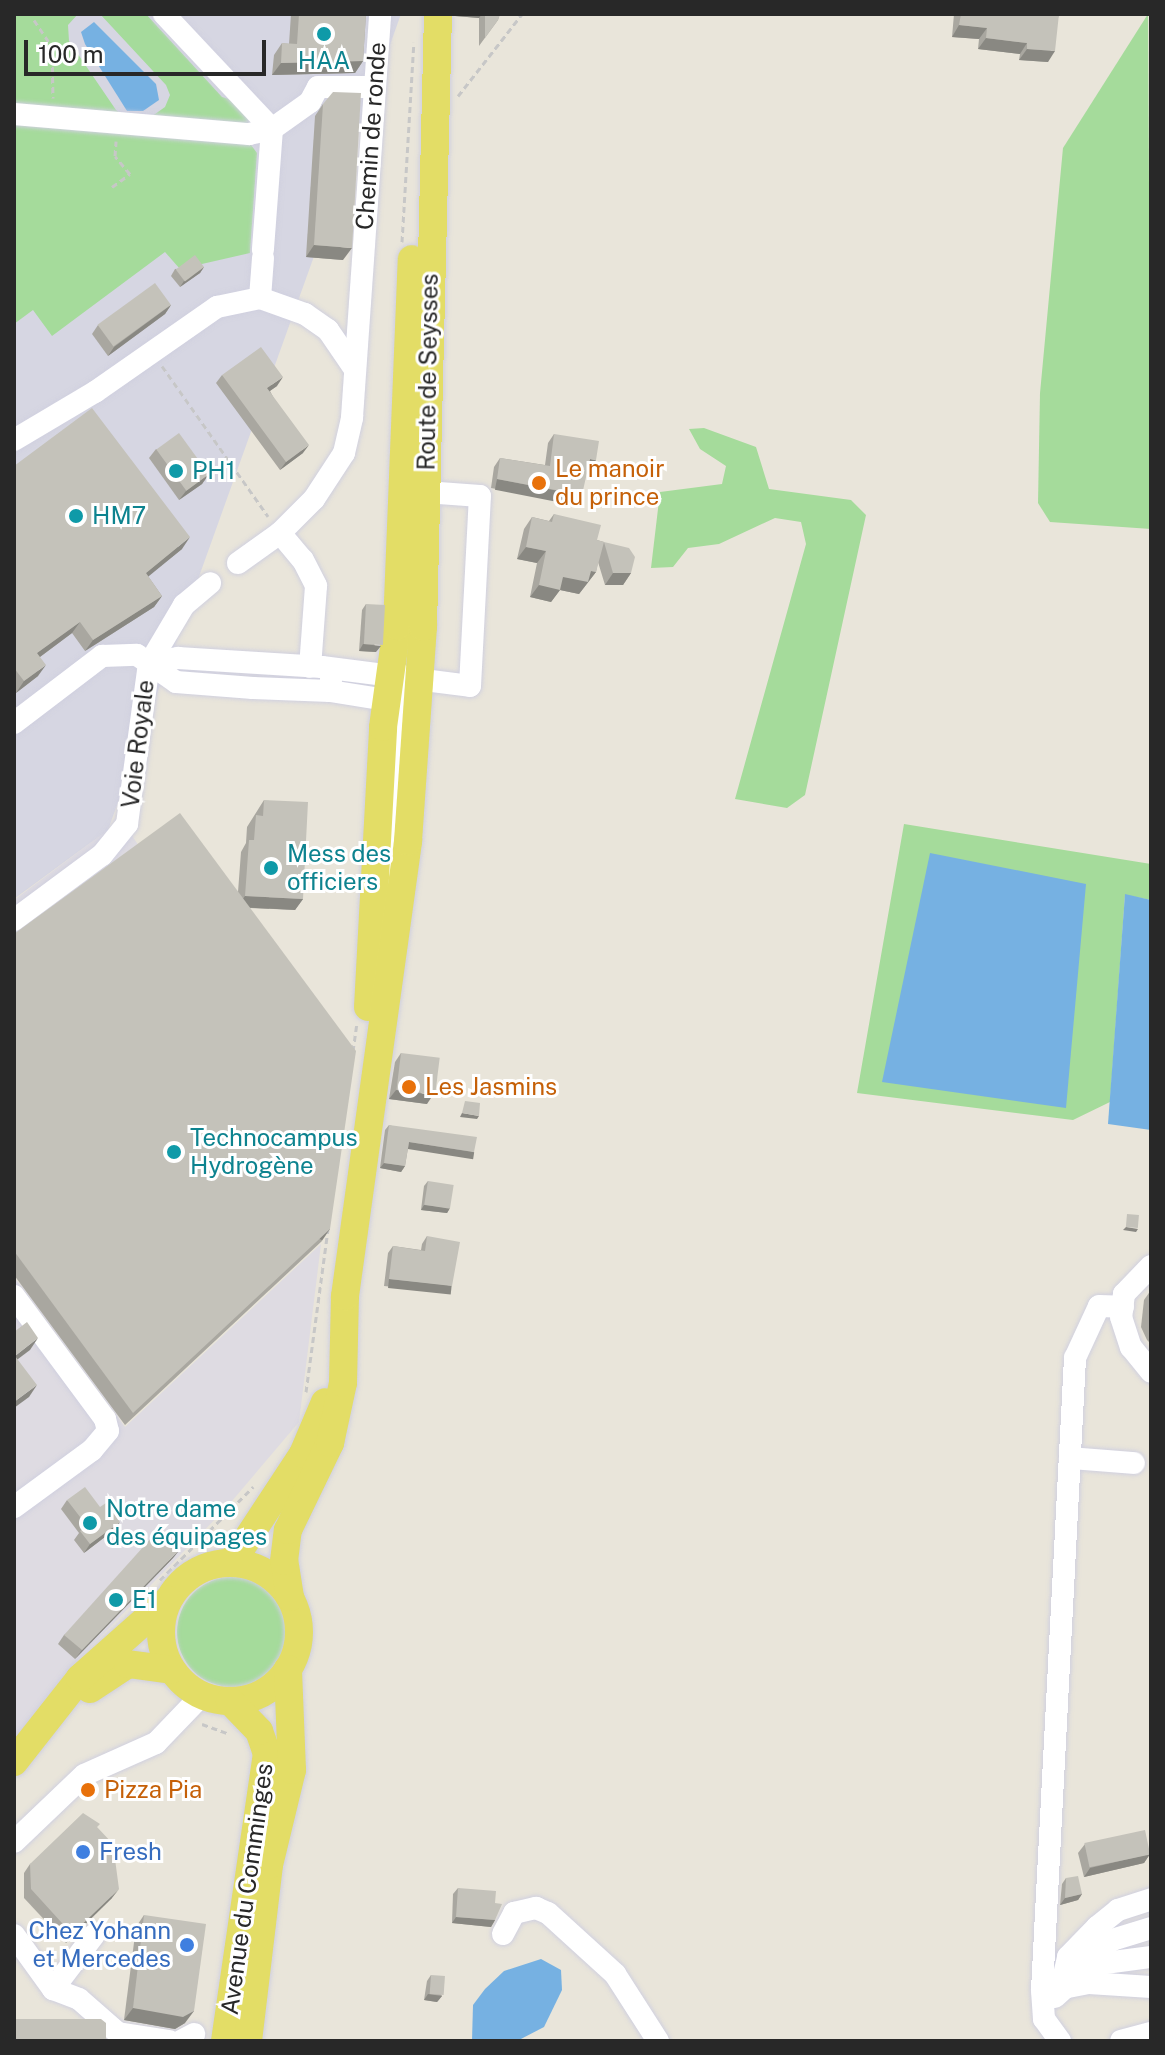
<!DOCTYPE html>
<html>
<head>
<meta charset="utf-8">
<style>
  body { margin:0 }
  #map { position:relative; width:1165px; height:2055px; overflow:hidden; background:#e9e5da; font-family:"Public Sans",sans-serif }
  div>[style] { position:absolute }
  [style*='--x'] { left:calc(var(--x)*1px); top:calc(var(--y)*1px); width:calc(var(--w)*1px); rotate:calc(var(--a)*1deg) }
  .industrial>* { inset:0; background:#dedbe2 }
  .airport>* { inset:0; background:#d6d6e2 }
  .green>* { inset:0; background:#a5db9b }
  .round { border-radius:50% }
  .water>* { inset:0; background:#76b1e2 }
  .path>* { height:3px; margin-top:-1.5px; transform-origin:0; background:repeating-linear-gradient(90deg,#c7c7c7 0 6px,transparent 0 10px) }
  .roads { filter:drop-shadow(0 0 2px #d0d0df) drop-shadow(0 0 2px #d0d0df) }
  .minor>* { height:22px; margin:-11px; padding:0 11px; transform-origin:11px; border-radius:11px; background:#fff }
  .major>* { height:28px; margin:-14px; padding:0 14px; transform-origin:14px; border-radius:14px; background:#e3dd66 }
  .major>.ring { margin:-14px; padding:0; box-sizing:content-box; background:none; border:28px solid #e3dd66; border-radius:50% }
  .wall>* { inset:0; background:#a9a7a0 }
  .shaded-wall>* { inset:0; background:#898882; transform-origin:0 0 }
  .building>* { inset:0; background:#c4c2ba; transform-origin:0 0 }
  .dots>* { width:22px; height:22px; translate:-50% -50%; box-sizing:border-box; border:4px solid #fff; border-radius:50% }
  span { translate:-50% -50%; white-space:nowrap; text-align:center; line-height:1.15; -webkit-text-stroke:6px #fff; paint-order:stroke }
  .culture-label { font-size:24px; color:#0d838f }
  .left { translate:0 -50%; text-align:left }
  .street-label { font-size:24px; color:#282828 }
  .food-label { font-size:24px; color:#c56008 }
  .shop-label { font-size:24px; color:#366cbe }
  .right { translate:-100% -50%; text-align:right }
  .frame { position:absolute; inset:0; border:16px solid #282828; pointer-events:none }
  .scale { position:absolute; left:24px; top:40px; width:242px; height:36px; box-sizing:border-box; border:4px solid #282828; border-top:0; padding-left:10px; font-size:24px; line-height:28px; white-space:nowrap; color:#282828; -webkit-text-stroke:6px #fff; paint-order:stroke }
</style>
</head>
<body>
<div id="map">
  <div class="industrial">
    <i style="clip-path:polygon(121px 820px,139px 846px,14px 938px,14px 900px)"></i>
    <i style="clip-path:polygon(321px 1244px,299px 1422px,226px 1508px,74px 1664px,14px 1744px,14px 1277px,125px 1427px)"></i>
  </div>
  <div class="airport">
    <i style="clip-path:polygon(14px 14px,401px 14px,108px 830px,14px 899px)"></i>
  </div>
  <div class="green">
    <i style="clip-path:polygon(14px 14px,78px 14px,68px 25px,69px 41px,116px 110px,127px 118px,148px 119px,165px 107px,170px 95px,166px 85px,100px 14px,146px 14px,222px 97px,239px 102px,252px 124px,234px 129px,14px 109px)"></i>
    <i style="clip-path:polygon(1148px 14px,1151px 529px,1050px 522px,1038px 503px,1040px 393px,1063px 148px)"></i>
    <i style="clip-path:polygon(14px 117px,249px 142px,257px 153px,250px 253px,180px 269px,165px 252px,52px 336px,33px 310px,14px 324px)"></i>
    <i style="clip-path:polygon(704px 428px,756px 447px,769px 489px,851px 500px,866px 515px,805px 795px,787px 808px,735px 799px,806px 544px,801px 522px,775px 518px,719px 544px,688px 548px,673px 567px,651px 568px,660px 492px,722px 484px,726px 466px,700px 449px,689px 429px)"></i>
    <i style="clip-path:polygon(904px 824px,1151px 864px,1151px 900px,1125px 895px,1110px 1102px,1073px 1120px,857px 1093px)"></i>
    <i class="round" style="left:177px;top:1577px;width:110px;height:110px"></i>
  </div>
  <div class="water">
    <i style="clip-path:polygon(94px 22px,156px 84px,159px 100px,143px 111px,127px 111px,85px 44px,81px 32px)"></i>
    <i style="clip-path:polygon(930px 853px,1086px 884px,1066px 1108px,882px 1082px)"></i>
    <i style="clip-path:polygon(1125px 894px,1151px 900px,1151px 1130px,1108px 1124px)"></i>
    <i style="clip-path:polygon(541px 1959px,561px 1970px,562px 1990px,544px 2027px,517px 2041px,472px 2041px,473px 2005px,485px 1989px,504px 1971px)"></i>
  </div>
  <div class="path">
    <i style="--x:34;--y:20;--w:32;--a:56"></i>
    <i style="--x:52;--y:47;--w:51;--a:88.9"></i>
    <i style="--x:458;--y:96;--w:104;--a:-52"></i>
    <i style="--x:112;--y:187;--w:22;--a:-36"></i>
    <i style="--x:130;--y:174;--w:23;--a:-130"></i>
    <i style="--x:115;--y:156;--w:15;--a:-86"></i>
    <i style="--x:402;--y:242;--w:200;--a:-86.6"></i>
    <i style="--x:162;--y:366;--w:184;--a:54.8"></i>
    <i style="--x:353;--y:1051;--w:28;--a:-82"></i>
    <i style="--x:306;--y:1392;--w:164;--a:-82.3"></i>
    <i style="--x:160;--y:1580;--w:132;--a:-45"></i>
    <i style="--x:202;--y:1724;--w:29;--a:20"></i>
  </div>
  <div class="roads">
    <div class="minor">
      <i style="--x:164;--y:14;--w:158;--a:46.8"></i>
      <i style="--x:272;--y:129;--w:121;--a:94.3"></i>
      <i style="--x:14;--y:114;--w:236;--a:4.9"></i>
      <i style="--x:249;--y:134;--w:24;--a:-12"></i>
      <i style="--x:272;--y:129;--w:47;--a:-35.4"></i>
      <i style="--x:310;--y:102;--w:17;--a:-62"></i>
      <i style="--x:318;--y:87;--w:57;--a:0"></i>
      <i style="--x:260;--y:298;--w:40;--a:-85.7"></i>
      <i style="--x:14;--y:440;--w:94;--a:-30.7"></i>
      <i style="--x:95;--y:392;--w:149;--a:-34.9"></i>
      <i style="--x:217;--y:307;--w:44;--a:-11.8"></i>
      <i style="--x:260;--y:298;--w:48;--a:19.6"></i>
      <i style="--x:305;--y:314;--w:28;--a:35"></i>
      <i style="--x:328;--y:330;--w:46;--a:55.6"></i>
      <i style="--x:280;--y:533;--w:35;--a:50"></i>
      <i style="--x:303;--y:560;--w:29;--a:63"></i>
      <i style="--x:316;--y:586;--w:81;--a:94.2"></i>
      <i style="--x:238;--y:563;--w:52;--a:-35.5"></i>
      <i style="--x:280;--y:533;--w:48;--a:-45"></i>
      <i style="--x:314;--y:499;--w:55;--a:-56.9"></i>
      <i style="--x:344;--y:453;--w:37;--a:-77"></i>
      <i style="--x:352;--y:417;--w:404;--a:-86"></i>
      <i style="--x:149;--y:664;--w:30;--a:-12"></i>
      <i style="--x:178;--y:658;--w:144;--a:3.6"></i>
      <i style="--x:322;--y:667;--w:149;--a:7.3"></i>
      <i style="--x:470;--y:686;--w:190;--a:-87"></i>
      <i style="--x:480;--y:496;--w:55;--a:-175.8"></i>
      <i style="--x:330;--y:691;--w:58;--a:9"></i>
      <i style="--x:387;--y:700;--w:16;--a:-30"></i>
      <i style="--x:14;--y:723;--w:111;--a:-37.3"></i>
      <i style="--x:102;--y:656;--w:35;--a:-2"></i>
      <i style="--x:137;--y:655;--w:47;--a:34.7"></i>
      <i style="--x:176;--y:682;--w:77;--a:4.5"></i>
      <i style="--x:253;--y:688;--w:77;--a:2.2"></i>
      <i style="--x:330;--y:691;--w:21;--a:-85"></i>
      <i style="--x:390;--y:885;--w:210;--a:-87"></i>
      <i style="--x:14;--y:920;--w:109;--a:-36.5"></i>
      <i style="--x:102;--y:855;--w:40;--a:-51"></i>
      <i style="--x:127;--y:824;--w:162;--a:-82.2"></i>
      <i style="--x:149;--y:664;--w:69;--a:-59.3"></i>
      <i style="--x:184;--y:605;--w:34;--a:-40"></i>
      <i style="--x:1151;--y:1266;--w:39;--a:134"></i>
      <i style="--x:1124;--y:1294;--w:23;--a:97"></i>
      <i style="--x:1121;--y:1317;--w:32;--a:72"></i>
      <i style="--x:1131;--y:1347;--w:32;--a:51"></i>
      <i style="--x:14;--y:1296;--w:153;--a:53.5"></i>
      <i style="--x:105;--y:1419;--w:12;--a:76"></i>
      <i style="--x:108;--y:1431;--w:25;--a:130"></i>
      <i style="--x:92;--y:1450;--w:97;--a:143.8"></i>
      <i style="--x:1070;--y:1458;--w:64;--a:4.5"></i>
      <i style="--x:14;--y:1842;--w:97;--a:-43.7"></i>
      <i style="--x:84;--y:1775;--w:79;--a:-24"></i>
      <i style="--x:156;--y:1743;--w:66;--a:-46.2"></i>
      <i style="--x:503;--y:1934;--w:24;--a:-62"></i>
      <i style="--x:514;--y:1913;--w:23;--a:-13"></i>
      <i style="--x:536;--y:1908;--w:13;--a:23"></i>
      <i style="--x:548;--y:1913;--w:91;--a:42.3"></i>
      <i style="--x:615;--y:1974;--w:80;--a:57.3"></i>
      <i style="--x:14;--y:1935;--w:67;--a:54.2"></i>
      <i style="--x:53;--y:1989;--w:28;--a:21"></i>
      <i style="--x:79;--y:1999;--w:52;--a:41.1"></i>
      <i style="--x:118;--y:2033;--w:52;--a:8.9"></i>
      <i style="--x:1081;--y:1962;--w:38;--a:-35"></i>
      <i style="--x:1112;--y:1940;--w:41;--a:-17.1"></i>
      <i style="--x:1061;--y:1988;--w:32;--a:-77"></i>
      <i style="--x:1068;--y:1957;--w:42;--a:-46"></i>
      <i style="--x:1097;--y:1927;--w:27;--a:-39"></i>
      <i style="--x:1118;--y:1910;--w:35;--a:-18"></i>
      <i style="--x:1063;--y:1988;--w:26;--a:-11"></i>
      <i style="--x:1089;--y:1983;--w:62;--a:3.7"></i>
      <i style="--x:53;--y:1989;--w:68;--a:-52.8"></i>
      <i style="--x:1055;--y:1997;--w:47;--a:-42.4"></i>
      <i style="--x:1090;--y:1965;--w:62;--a:-7.5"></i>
      <i style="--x:181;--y:2041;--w:15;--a:-28"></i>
      <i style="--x:1060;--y:2041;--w:27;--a:-126"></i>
      <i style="--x:1044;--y:2019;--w:29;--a:-94"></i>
      <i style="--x:1042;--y:1990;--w:633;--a:-87.01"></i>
      <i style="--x:1075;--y:1358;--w:57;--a:-65.2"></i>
      <i style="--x:1099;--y:1306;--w:24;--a:2"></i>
      <i style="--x:1121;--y:2041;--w:31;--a:-15"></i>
    </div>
    <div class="major">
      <i style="--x:368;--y:1007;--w:280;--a:-86.9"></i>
      <i style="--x:383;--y:727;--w:102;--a:-82.1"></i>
      <i style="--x:397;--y:626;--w:367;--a:-87.7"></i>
      <i style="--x:232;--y:1562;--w:129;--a:-56.7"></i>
      <i style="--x:303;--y:1454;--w:56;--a:-67.1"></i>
      <i class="ring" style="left:161px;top:1563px;width:110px;height:110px"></i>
      <i style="--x:290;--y:1597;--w:36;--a:-99"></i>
      <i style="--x:284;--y:1561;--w:31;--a:-83"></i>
      <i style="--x:288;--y:1530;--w:97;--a:-64.2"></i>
      <i style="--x:330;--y:1443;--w:61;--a:-77.8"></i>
      <i style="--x:343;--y:1383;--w:87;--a:-88.7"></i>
      <i style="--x:345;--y:1296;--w:459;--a:-82.1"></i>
      <i style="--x:408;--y:841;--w:215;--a:-86"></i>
      <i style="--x:423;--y:627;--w:613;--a:-88.6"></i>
      <i style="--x:90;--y:1689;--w:45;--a:-33.3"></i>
      <i style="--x:128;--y:1664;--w:44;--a:7.8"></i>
      <i style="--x:14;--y:1762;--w:107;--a:-51.8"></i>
      <i style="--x:80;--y:1678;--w:118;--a:-41.6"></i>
      <i style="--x:225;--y:2041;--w:290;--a:-81.7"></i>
      <i style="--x:267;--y:1754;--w:24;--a:-109"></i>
      <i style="--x:259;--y:1731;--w:42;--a:-134"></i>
      <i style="--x:248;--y:2041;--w:177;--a:-83.2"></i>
      <i style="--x:269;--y:1865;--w:98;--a:-76.4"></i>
      <i style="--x:292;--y:1770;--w:101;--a:-92.3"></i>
    </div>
  </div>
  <div class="wall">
    <i style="clip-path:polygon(291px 14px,366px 14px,363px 61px,355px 73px,272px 75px,274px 55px,282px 43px,289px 44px)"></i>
    <i style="clip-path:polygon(455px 14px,500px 14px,498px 20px,479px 46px,479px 18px,455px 16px)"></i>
    <i style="clip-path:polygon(954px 14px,1059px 14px,1048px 62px,1019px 60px,1020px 54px,978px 49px,979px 39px,952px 37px)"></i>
    <i style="clip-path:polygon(323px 104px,343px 260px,306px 257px,315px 116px)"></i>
    <i style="clip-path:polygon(204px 267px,200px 273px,180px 287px,171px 276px,175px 269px)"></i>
    <i style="clip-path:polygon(171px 305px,165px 314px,108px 356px,92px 334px,98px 325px)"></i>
    <i style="clip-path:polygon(222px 375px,277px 386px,270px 391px,303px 453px,280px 470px,216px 383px)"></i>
    <i style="clip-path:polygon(554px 434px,590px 469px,588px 469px,576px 504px,491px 488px,494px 467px,500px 458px,545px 465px,548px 443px)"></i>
    <i style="clip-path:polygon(156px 449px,209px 474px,202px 484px,179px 500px,149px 458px)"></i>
    <i style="clip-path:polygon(14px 466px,182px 549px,148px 576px,162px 596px,154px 607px,85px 651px,72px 633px,40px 657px,38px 676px,16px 693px,14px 690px)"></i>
    <i style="clip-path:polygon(554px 514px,597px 540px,604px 542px,631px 573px,623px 585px,605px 585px,598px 562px,596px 572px,579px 594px,560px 590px,551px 602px,530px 597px,537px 563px,517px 559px,524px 529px,532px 517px,549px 521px)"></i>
    <i style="clip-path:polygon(366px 604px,376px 652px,359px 651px,362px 610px)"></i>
    <i style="clip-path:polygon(264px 800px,303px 899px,295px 910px,250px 908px,322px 1241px,125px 1425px,14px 1275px,14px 934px,238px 892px,241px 852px,246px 843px,247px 827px)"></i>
    <i style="clip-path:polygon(401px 1053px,427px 1104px,389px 1099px,395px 1062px)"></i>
    <i style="clip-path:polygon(389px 1125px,474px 1152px,470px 1158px,408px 1148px,405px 1166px,401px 1172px,380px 1168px,385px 1130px)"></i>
    <i style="clip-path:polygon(428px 1181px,450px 1208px,447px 1213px,421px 1210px,424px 1186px)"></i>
    <i style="clip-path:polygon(427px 1236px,447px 1293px,384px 1286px,388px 1253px,393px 1246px,421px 1250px,422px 1244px)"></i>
    <i style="clip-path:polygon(1151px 1290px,1151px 1344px,1147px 1340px,1141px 1327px,1144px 1300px)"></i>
    <i style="clip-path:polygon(67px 1500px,114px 1530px,84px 1553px,74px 1540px,79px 1533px,61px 1509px)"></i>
    <i style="clip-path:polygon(174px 1557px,75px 1659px,58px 1644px,64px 1635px)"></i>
    <i style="clip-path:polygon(97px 1828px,112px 1898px,66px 1943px,24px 1898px,24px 1873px,30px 1864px)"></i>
    <i style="clip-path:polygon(1085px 1844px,1150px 1854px,1144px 1863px,1084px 1877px,1078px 1853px)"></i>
    <i style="clip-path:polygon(1066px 1878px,1082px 1894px,1078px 1900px,1060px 1905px,1062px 1884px)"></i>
    <i style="clip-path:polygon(458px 1888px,495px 1903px,495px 1920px,491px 1927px,452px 1923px,453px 1894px)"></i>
    <i style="clip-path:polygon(144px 1915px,185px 2023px,175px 2029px,124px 2020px,136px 1927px)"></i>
    <i style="clip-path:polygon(431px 1975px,442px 1996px,437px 2002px,424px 2000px,427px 1981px)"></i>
  </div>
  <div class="shaded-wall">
    <i style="clip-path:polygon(456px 14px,482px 14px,479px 18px,455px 16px)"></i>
    <i style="clip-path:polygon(959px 25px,987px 28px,979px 39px,952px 37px)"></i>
    <i style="clip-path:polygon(986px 38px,1027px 43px,1020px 54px,978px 49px)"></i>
    <i style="clip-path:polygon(1027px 49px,1055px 51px,1048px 62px,1019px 60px)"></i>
    <i style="clip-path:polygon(363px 61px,355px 73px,272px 75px,281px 63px)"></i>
    <i style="clip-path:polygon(314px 245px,352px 248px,343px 260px,306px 257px)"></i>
    <i style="clip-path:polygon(204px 267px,200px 273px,180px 287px,184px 281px)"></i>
    <i style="clip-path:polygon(171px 305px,165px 314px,108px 356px,114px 347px)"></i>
    <i style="clip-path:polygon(283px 377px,277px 386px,261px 397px,267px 388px)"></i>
    <i style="clip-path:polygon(309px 445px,303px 453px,280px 470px,286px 462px)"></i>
    <i style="clip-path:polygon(590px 459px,596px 460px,590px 469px,584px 468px)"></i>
    <i style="clip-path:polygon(209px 474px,202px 484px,179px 500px,186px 491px)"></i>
    <i style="left:497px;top:479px;width:86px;height:11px;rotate:11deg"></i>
    <i style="clip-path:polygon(190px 537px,182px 549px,138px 585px,146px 573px)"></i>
    <i style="clip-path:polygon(526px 547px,546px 551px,537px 563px,517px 559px)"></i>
    <i style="clip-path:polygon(591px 571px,596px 572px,579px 594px,560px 590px,551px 602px,530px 597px,539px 585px,563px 577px)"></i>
    <i style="clip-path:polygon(613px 573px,631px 573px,623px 585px,605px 585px)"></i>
    <i style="clip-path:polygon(162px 596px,154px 607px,85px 651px,93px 640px)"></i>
    <i style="clip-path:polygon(80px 622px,72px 633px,29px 665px,37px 653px)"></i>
    <i style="clip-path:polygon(363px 644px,381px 646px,376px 652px,359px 651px)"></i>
    <i style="clip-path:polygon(46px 665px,38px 676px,16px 693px,24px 681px)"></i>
    <i style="clip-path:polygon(245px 896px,303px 899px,295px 910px,237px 907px)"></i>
    <i style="clip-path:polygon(396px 1090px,433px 1095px,427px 1104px,389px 1099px)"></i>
    <i style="clip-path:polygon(462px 1113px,479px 1116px,477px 1119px,460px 1117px)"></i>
    <i style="left:409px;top:1142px;width:66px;height:7px;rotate:9deg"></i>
    <i style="clip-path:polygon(384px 1163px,405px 1166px,401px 1172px,380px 1168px)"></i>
    <i style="clip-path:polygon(424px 1205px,450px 1208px,447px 1213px,421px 1210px)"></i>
    <i style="clip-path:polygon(1126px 1227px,1138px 1229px,1136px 1232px,1123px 1230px)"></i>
    <i style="left:330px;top:1229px;width:14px;height:270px;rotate:124deg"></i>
    <i style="left:389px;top:1279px;width:63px;height:9px;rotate:6deg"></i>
    <i style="clip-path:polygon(38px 1338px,30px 1350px,14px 1362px,15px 1356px)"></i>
    <i style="clip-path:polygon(37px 1385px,29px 1397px,14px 1408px,14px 1402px)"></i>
    <i style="clip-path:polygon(120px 1522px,114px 1530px,84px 1553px,90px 1544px)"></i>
    <i style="clip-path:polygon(181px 1548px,174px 1557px,75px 1659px,82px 1650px)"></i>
    <i style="clip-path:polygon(1150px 1854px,1144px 1863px,1084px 1877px,1090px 1868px)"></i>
    <i style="clip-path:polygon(119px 1889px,112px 1898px,66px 1943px,72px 1934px)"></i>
    <i style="clip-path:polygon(1082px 1894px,1078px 1900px,1060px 1905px,1065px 1898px)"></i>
    <i style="clip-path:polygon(456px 1917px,495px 1920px,491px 1927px,452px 1923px)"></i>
    <i style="clip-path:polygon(428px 1994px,442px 1996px,437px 2002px,424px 2000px)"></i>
    <i style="clip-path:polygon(133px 2008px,194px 2011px,185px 2023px,175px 2029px,124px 2020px)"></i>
  </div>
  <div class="building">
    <i style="clip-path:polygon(299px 14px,366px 14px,363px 61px,281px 63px,282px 43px,297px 44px)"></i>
    <i style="clip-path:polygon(485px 14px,500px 14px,498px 20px,485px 38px)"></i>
    <i style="clip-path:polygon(961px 14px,1059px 14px,1055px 51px,1027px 49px,1027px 43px,986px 38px,987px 28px,959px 25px)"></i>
    <i style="clip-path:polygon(333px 92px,361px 93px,352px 248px,314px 245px,323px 104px)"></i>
    <i style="left:195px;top:255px;width:15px;height:24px;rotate:53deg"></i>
    <i style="left:155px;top:283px;width:27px;height:71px;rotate:54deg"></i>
    <i style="clip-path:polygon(261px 347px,283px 377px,267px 388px,309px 445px,286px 462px,222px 375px)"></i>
    <i style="clip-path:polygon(92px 408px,190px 537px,146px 573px,162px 596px,93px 640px,80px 622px,37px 653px,46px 665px,24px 681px,14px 668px,14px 466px)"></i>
    <i style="left:179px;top:433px;width:51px;height:28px;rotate:54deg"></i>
    <i style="clip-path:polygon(554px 434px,599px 441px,596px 460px,590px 459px,582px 495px,497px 479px,500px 458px,550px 466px)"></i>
    <i style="clip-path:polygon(554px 514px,601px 525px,597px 540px,604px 542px,596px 572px,591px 571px,588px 582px,563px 577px,560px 590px,539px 585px,546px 551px,526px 547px,532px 517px,552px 522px)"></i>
    <i style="clip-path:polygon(604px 542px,629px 548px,635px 557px,631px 573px,613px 573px)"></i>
    <i style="left:366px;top:604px;width:19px;height:40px;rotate:3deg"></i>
    <i style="clip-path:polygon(264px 800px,308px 802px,303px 899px,245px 896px,249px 840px,254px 840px,256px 815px,263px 816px)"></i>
    <i style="clip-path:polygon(180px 813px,356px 1051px,330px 1229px,133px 1413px,14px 1251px,14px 934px)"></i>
    <i style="left:401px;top:1053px;width:39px;height:37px;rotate:7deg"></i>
    <i style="clip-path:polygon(465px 1101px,480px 1103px,479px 1116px,462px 1113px)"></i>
    <i style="clip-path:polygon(389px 1125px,477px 1137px,474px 1152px,409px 1142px,405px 1166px,384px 1163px)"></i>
    <i style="left:428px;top:1181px;width:26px;height:24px;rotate:9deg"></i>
    <i style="left:1127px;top:1214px;width:12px;height:13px;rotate:5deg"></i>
    <i style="clip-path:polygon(427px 1236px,460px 1242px,452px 1286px,389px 1279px,393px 1246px,425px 1251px)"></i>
    <i style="clip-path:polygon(27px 1322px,38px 1338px,15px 1356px,37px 1385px,14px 1402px,14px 1332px)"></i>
    <i style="clip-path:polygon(85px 1487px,100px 1507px,106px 1503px,120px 1522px,90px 1544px,80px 1531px,87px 1526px,67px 1500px)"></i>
    <i style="clip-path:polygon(163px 1530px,181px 1548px,82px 1650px,64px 1635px,153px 1536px)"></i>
    <i style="clip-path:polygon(83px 1813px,100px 1824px,97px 1827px,113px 1844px,119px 1889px,72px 1934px,31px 1889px,30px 1864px)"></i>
    <i style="left:1145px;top:1830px;width:25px;height:62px;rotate:78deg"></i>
    <i style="clip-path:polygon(1078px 1876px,1082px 1894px,1065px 1898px,1066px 1878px)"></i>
    <i style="clip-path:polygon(458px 1888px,496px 1891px,495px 1903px,502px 1904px,495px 1920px,456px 1917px)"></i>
    <i style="clip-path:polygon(144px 1915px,206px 1924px,194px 2011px,183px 2017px,133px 2008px)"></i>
    <i style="left:431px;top:1975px;width:14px;height:19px;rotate:4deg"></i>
    <i style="clip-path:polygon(14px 2019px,101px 2019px,106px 2023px,106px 2041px,14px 2041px)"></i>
  </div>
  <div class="dots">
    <i style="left:324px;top:34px;background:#0f9aa8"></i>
    <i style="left:176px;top:471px;background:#0f9aa8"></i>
    <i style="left:539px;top:483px;background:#e8710a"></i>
    <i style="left:76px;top:516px;background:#0f9aa8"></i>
    <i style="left:271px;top:868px;background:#0f9aa8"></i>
    <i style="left:409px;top:1087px;background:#e8710a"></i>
    <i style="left:174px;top:1152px;background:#0f9aa8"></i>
    <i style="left:90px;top:1523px;background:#0f9aa8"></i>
    <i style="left:116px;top:1600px;background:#0f9aa8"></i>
    <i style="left:88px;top:1790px;background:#e8710a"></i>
    <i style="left:83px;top:1852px;background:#3f7fe0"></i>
    <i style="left:187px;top:1945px;background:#3f7fe0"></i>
  </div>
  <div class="culture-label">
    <span style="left:324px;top:61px">HAA</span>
    <span class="left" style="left:192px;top:471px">PH1</span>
    <span class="left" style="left:92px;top:516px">HM7</span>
    <span class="left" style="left:287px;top:868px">Mess des<br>officiers</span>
    <span class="left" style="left:190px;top:1152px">Technocampus<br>Hydrogène</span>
    <span class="left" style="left:106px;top:1523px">Notre dame<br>des équipages</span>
    <span class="left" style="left:132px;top:1600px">E1</span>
  </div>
  <div class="street-label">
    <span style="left:371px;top:136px;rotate:-86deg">Chemin de ronde</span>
    <span style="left:428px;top:372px;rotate:-89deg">Route de Seysses</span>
    <span style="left:138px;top:744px;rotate:-83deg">Voie Royale</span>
    <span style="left:247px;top:1889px;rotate:-82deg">Avenue du Comminges</span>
  </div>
  <div class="food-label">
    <span class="left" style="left:555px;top:483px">Le manoir<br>du prince</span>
    <span class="left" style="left:425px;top:1087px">Les Jasmins</span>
    <span class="left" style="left:104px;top:1790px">Pizza Pia</span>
  </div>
  <div class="shop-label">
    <span class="left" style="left:99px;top:1852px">Fresh</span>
    <span class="right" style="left:171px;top:1945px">Chez Yohann<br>et Mercedes</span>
  </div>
  <div class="frame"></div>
  <div class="scale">100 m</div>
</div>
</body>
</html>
